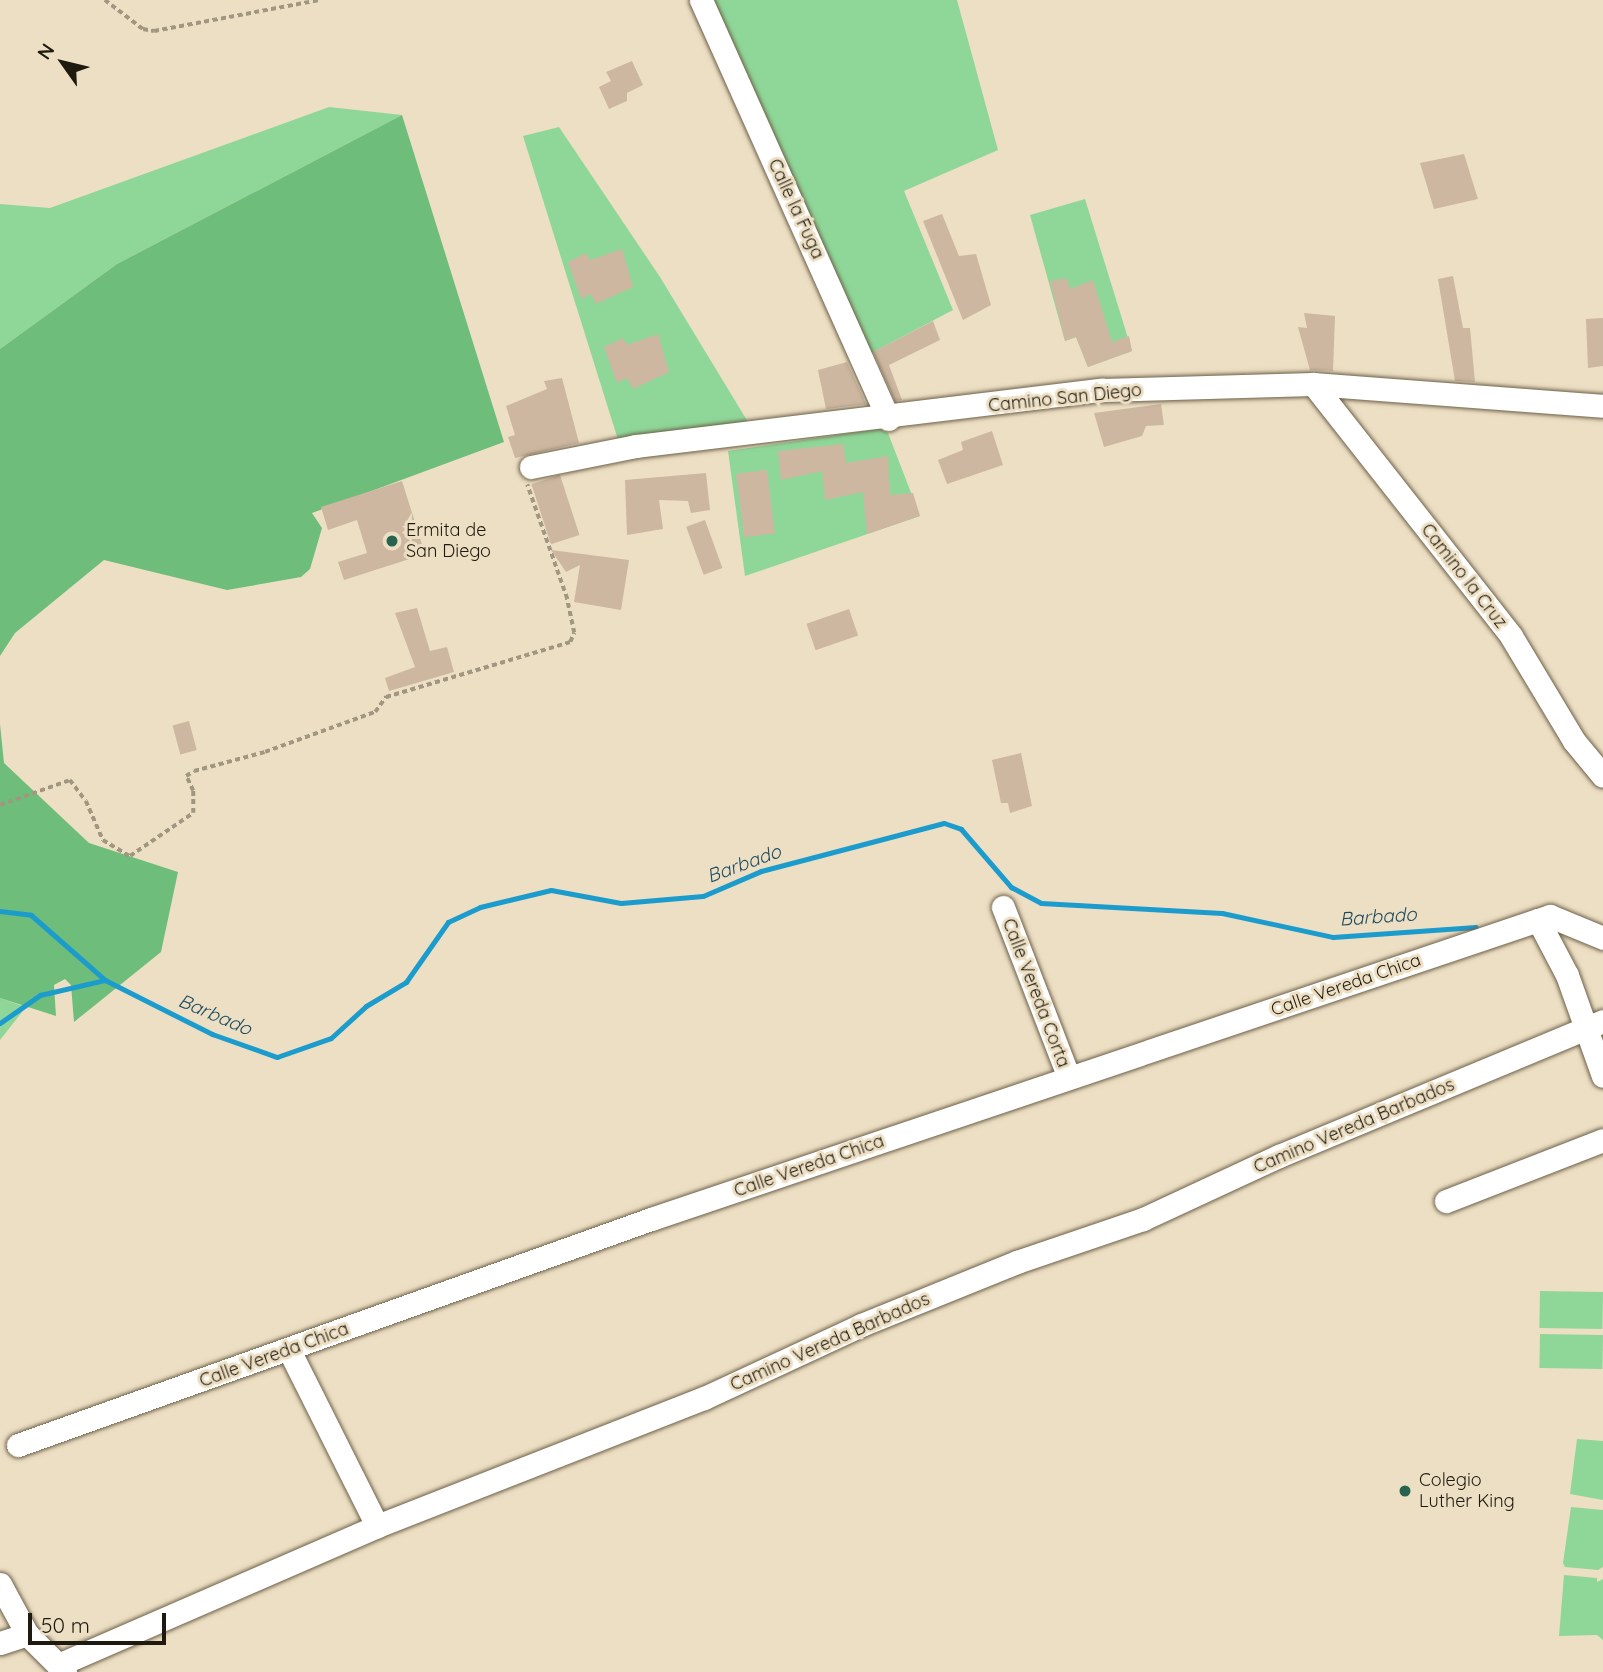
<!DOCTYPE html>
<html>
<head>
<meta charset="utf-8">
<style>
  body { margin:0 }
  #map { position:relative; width:1603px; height:1672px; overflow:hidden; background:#eddfc4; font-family:Quicksand,sans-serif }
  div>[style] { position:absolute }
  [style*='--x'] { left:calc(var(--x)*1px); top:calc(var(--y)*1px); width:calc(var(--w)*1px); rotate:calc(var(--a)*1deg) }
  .green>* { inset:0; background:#8fd799; transform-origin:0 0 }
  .forest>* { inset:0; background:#6ebd7a }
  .stream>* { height:5px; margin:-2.5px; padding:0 2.5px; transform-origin:2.5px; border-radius:2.5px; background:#1c9ccd }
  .building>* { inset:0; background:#cdb7a1; transform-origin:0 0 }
  .path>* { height:3.5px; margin-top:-1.75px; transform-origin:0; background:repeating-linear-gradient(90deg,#a19681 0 5px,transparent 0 8.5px) }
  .roads { filter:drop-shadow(0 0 2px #6c6048) drop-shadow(0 0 2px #6c6048) }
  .minor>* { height:23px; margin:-11.5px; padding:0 11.5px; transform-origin:11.5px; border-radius:11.5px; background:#fff }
  .dots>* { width:19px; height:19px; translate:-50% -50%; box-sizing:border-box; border:4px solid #eddfc4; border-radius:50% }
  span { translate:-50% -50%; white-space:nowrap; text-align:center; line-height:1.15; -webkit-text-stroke:6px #eddfc4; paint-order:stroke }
  .street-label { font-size:18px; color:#1f1a10 }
  .poi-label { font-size:18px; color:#1f1a10 }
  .left { translate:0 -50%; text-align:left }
  .water-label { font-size:19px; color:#1d4c61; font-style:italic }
  .north { position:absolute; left:28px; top:28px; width:70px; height:70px; -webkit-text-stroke:5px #eddfc4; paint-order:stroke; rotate:304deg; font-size:19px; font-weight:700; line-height:28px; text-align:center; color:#1f1a10 }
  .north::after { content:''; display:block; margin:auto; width:24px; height:32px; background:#1f1a10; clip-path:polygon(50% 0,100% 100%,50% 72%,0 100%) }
  .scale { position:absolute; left:28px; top:1613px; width:138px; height:32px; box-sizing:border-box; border:4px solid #1f1a10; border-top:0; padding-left:9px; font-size:21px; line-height:24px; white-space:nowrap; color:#1f1a10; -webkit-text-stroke:5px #eddfc4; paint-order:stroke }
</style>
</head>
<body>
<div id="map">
  <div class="green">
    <i style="clip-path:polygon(702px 0,957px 0,998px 150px,904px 191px,953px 310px,864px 357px)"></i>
    <i style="clip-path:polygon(329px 107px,402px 115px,117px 264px,0 349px,0 204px,50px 208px)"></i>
    <i style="clip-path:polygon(559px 127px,660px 277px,748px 422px,619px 443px,523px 136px)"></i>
    <i style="clip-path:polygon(1085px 199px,1132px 351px,1088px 367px,1076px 337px,1065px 341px,1030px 215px)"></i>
    <i style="clip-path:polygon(879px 429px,888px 433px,920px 516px,745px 576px,728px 451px)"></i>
    <i style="clip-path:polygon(0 998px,26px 1007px,0 1040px)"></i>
    <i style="left:1540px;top:1291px;width:63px;height:37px;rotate:1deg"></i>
    <i style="left:1540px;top:1334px;width:63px;height:34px;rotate:1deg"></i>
    <i style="clip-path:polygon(1577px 1439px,1603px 1441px,1603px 1500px,1570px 1494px)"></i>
    <i style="clip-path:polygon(1571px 1507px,1603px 1510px,1603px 1567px,1598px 1570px,1565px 1567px,1563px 1563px)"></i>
    <i style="clip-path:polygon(1564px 1575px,1597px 1578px,1597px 1582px,1603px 1579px,1603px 1640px,1597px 1635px,1559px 1636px)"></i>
  </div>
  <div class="forest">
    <i style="clip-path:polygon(402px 115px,504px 442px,312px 513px,322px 528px,310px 569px,301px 577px,227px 590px,104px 560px,15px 633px,0 656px,0 349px,117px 264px)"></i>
    <i style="clip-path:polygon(0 724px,4px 763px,89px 843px,178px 872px,161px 952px,74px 1022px,71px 985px,65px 979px,54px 985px,56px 1016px,0 998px)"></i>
  </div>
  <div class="stream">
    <i style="--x:0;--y:911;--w:31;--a:7"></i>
    <i style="--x:31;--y:915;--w:98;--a:41.3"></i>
    <i style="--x:105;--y:980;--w:120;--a:26.8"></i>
    <i style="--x:212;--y:1034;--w:69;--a:19.5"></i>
    <i style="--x:277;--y:1057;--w:57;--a:-19.4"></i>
    <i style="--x:331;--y:1038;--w:47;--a:-42.4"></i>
    <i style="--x:366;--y:1006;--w:47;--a:-31"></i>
    <i style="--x:406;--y:982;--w:73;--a:-55"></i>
    <i style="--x:448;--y:922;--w:35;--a:-25"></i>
    <i style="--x:480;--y:907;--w:73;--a:-13.5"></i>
    <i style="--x:551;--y:890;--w:71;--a:10.5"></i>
    <i style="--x:621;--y:903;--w:82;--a:-4.9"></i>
    <i style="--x:703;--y:896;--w:63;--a:-23.3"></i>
    <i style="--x:761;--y:871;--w:189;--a:-14.7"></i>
    <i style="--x:944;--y:823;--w:18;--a:19"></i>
    <i style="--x:961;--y:829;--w:77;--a:49.2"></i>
    <i style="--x:1011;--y:887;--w:34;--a:28"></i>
    <i style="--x:1041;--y:903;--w:181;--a:3.2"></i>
    <i style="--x:1222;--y:913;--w:114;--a:12.2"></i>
    <i style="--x:1333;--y:937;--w:143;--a:-4"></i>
    <i style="--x:0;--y:1023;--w:49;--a:-35"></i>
    <i style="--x:40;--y:995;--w:67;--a:-13"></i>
  </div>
  <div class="building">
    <i style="clip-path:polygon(632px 61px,643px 85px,627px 93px,627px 101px,609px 109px,599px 87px,611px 81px,606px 72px)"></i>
    <i style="clip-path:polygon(1464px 154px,1478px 199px,1434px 209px,1420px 163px)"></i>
    <i style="clip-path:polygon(942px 214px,959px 256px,976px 254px,991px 305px,963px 320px,923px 221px)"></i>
    <i style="clip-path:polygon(622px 249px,633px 287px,596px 304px,591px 294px,581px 299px,568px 262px,586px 253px,590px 260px)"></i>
    <i style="clip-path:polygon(1453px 276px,1463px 328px,1470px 328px,1475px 382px,1455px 381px,1438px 279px)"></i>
    <i style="clip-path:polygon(1067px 278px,1070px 289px,1093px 280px,1112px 342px,1129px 336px,1132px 351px,1088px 367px,1076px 337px,1065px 341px,1050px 281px)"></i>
    <i style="clip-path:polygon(1304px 313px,1335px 316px,1333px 371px,1310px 370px,1298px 327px,1307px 328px)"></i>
    <i style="clip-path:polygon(1603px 318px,1603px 366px,1588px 368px,1586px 319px)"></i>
    <i style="clip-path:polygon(933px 321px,940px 340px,889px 365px,902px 400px,895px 401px,873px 352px)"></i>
    <i style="clip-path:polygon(658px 334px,669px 372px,633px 389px,627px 378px,617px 383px,604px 347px,623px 338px,627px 345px)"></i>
    <i style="clip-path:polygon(847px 362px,866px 404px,826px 409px,818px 370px)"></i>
    <i style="clip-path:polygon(562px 378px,579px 443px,515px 458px,508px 437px,515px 435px,506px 406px,547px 389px,544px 381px)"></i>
    <i style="clip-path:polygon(1161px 404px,1164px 425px,1146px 426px,1142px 436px,1104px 447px,1094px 413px)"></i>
    <i style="clip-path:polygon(992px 431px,1003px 465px,947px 484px,938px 460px,963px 450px,961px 442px)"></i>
    <i style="clip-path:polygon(843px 444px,846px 463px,888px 456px,890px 495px,913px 493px,920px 516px,867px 534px,863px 492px,825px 500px,822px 471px,781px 480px,778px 451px)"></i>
    <i style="left:767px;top:470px;width:64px;height:31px;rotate:83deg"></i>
    <i style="clip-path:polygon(706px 473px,710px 510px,691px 513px,688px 501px,659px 500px,663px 529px,627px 535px,625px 480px)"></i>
    <i style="left:560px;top:475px;width:63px;height:30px;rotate:72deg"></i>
    <i style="clip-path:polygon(402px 481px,425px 554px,344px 580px,338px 562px,367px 553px,357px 520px,328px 530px,321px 507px)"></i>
    <i style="left:705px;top:520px;width:51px;height:20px;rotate:70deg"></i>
    <i style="clip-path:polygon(551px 550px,629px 560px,621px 610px,574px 602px,580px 565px,566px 572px)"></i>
    <i style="clip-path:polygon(417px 608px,430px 651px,447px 647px,454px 672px,389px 691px,385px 678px,415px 667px,395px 613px)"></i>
    <i style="left:849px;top:609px;width:28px;height:45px;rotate:71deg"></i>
    <i style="left:189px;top:721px;width:30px;height:17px;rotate:75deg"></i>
    <i style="clip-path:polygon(1021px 753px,1032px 806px,1010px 813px,1008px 803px,1001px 803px,992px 760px)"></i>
  </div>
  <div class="path">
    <i style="--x:105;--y:0;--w:48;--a:37.3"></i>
    <i style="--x:143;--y:29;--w:11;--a:10"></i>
    <i style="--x:154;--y:31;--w:168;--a:-10.6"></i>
    <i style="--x:0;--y:805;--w:74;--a:-19.7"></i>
    <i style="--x:70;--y:780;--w:26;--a:53"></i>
    <i style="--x:86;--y:801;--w:43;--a:66.4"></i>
    <i style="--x:103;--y:840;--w:31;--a:31"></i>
    <i style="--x:130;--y:856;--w:76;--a:-34.3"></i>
    <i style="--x:193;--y:813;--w:22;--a:-90"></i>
    <i style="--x:193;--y:791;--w:17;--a:-115"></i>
    <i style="--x:186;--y:776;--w:9;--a:-32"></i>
    <i style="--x:194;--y:771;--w:73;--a:-15"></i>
    <i style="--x:265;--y:752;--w:117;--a:-20"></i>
    <i style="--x:375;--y:712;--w:19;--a:-54"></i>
    <i style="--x:386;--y:697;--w:192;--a:-16.6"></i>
    <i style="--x:570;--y:642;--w:10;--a:-66"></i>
    <i style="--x:574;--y:633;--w:35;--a:-102"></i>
    <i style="--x:567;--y:599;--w:121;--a:-109.3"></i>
  </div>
  <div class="roads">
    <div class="minor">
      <i style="--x:701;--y:0;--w:459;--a:65.9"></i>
      <i style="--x:1313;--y:384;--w:320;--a:51.8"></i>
      <i style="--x:1511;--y:636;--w:122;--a:59"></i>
      <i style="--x:1574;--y:741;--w:45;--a:50.4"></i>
      <i style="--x:531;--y:467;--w:107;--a:-11.3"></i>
      <i style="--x:636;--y:446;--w:469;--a:-6.9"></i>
      <i style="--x:1102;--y:390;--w:211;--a:-1.6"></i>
      <i style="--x:1313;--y:384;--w:291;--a:4.3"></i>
      <i style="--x:1003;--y:907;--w:183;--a:68.9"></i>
      <i style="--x:1538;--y:920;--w:62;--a:62.2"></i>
      <i style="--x:1567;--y:975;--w:107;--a:70.4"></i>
      <i style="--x:1446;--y:1201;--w:168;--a:-21.2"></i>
      <i style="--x:289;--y:1350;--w:197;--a:63.4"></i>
      <i style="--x:18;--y:1445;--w:672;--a:-19.65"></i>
      <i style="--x:651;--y:1219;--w:936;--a:-18.63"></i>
      <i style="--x:1538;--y:920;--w:13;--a:-18"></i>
      <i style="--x:1550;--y:916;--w:57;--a:22.5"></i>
      <i style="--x:0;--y:1584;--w:57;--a:61.6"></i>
      <i style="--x:27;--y:1634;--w:54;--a:45"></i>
      <i style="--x:0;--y:1643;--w:28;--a:-18"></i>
      <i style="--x:58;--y:1665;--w:348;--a:-23.5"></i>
      <i style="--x:377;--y:1526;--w:351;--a:-21.4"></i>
      <i style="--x:704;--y:1398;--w:173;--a:-24.9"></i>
      <i style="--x:861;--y:1325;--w:168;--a:-22"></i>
      <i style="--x:1017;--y:1262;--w:133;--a:-18.8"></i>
      <i style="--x:1143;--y:1219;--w:150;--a:-24.9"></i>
      <i style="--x:1279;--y:1156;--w:351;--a:-22.6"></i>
    </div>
  </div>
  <div class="dots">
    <i style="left:392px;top:541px;background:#27634e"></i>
    <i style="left:1405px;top:1491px;background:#27634e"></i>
  </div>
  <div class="street-label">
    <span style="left:796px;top:209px;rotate:65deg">Calle la Fuga</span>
    <span style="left:1065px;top:398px;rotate:-6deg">Camino San Diego</span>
    <span style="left:1464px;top:576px;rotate:52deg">Camino la Cruz</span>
    <span style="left:1346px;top:985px;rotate:-19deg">Calle Vereda Chica</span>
    <span style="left:1036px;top:993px;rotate:69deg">Calle Vereda Corta</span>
    <span style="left:1354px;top:1126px;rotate:-23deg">Camino Vereda Barbados</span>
    <span style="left:809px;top:1166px;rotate:-19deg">Calle Vereda Chica</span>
    <span style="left:830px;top:1342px;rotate:-24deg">Camino Vereda Barbados</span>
    <span style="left:274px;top:1355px;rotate:-20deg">Calle Vereda Chica</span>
  </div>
  <div class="poi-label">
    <span class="left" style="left:406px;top:541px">Ermita de<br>San Diego</span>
    <span class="left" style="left:1419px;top:1491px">Colegio<br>Luther King</span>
  </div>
  <div class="water-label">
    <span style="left:744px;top:864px;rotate:-20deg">Barbado</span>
    <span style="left:1378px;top:917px;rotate:-4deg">Barbado</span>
    <span style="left:215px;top:1015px;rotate:23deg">Barbado</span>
  </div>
  <div class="north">N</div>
  <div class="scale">50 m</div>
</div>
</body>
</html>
